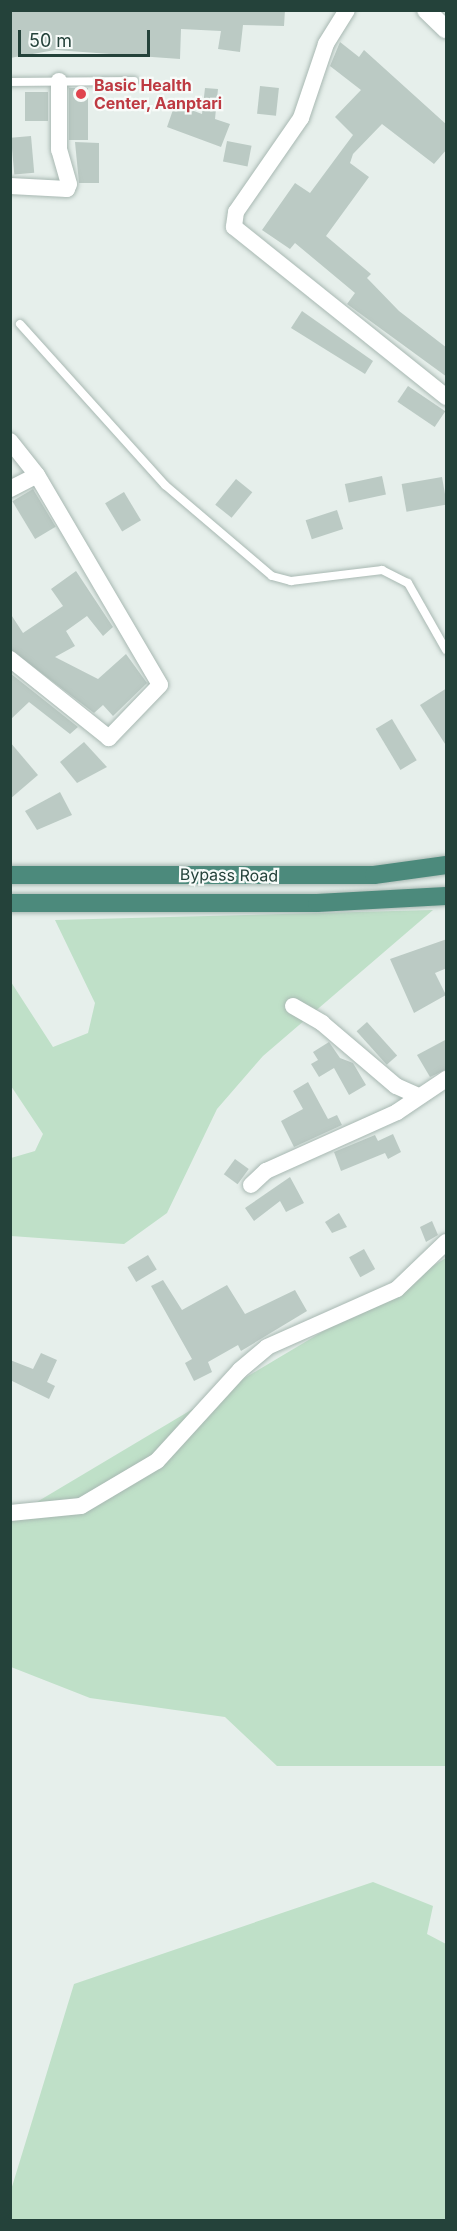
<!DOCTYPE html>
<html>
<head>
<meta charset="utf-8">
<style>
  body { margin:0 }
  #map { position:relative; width:457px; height:2231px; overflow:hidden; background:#e6efeb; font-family:Inter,sans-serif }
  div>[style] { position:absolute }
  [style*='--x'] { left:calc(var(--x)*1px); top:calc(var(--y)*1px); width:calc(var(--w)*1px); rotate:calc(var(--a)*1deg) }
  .green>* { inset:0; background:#bfe0c8 }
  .building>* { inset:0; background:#bbcac4; transform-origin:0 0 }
  .roads { filter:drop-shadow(0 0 2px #a8b8b2) drop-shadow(0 0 2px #a8b8b2) }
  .service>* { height:8px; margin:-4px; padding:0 4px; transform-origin:4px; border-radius:4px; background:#fff }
  .minor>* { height:16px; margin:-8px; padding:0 8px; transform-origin:8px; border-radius:8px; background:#fff }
  .secondary>* { height:18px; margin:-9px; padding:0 9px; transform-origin:9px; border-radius:9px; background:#fff }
  .trunk>* { height:18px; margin:-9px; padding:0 9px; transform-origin:9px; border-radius:9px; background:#4c8a7c }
  .dots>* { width:16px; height:16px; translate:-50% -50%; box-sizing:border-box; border:3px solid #f7fbf9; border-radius:50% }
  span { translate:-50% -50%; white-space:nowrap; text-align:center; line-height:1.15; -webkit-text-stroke:4.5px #f7fbf9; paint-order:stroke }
  .health-label { font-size:16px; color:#be3a42; font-weight:700 }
  .left { translate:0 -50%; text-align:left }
  .street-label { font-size:16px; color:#24423a }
  .frame { position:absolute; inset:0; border:12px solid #24423a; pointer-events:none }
  .scale { position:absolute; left:18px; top:30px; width:132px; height:27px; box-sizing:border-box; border:3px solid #24423a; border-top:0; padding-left:8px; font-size:18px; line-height:21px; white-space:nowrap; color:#24423a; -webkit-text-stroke:4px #f7fbf9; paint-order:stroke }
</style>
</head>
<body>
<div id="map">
  <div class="green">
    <i style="clip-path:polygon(433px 910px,263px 1056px,217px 1109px,167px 1213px,124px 1244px,11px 1236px,11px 1158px,35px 1151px,43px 1134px,11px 1086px,11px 982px,53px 1047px,88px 1033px,95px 1003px,55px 920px)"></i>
    <i style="clip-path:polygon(446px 1258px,446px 1766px,277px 1766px,225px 1717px,90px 1698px,11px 1667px,10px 1518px)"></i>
    <i style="clip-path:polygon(373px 1882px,433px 1906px,427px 1934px,446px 1944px,446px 2220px,11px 2220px,11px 2190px,74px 1984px)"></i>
  </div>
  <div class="building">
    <i style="clip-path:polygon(10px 10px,285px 10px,284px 26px,243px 25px,240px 52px,218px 49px,221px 31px,181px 29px,180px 59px,55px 50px,10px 58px)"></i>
    <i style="clip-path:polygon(340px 42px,359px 57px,364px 50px,447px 125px,447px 149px,434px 164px,382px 124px,353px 154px,350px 163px,369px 177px,326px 236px,371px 274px,367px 278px,399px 311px,447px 348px,447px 377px,347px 304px,355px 293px,295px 243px,290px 249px,262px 230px,295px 183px,310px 193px,353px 135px,335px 117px,361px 90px,330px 66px)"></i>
    <i style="left:260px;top:86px;width:19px;height:28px;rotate:6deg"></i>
    <i style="left:69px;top:88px;width:19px;height:52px"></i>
    <i style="clip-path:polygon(205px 88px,218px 89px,215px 119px,230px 124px,221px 147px,167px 127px,175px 104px,202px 114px)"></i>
    <i style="left:48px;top:92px;width:29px;height:23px;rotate:90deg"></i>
    <i style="left:31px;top:136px;width:37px;height:20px;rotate:85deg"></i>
    <i style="left:227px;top:141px;width:25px;height:21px;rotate:11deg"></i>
    <i style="clip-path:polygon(75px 142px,99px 143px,99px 183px,79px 183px)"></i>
    <i style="clip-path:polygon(302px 311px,373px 361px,365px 374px,291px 328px)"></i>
    <i style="left:408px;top:386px;width:45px;height:19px;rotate:34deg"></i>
    <i style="left:382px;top:476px;width:19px;height:38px;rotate:78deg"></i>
    <i style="left:442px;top:477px;width:28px;height:41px;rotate:80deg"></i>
    <i style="left:236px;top:479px;width:21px;height:33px;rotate:39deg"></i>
    <i style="left:33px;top:489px;width:44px;height:24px;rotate:59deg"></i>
    <i style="left:124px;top:492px;width:33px;height:22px;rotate:59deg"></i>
    <i style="left:337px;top:510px;width:20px;height:33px;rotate:72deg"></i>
    <i style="clip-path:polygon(76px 571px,113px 627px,103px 636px,87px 616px,66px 631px,75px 646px,55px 657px,98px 679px,126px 654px,147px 683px,113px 716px,103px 705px,94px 713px,10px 649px,10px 613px,23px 633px,63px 606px,51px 589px)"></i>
    <i style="clip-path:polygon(10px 673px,78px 727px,70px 734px,29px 702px,10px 720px)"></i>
    <i style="clip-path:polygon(447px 688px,447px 747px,420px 705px)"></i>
    <i style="left:392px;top:719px;width:48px;height:19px;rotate:59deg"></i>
    <i style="clip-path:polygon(10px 742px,38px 775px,10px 799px)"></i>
    <i style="clip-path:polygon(84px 742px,107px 767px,77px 783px,60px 762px)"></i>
    <i style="clip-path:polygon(60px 792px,72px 815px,37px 830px,25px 811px)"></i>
    <i style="clip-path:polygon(447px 939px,447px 968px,435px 973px,446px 995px,414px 1013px,390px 959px)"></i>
    <i style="left:367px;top:1022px;width:45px;height:14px;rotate:48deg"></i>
    <i style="clip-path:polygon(447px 1039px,447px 1069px,430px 1077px,417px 1055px)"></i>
    <i style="clip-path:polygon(329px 1042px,340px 1058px,353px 1063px,366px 1085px,349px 1095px,334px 1068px,319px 1077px,311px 1064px,318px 1060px,313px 1052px)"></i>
    <i style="clip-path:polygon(308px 1082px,328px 1119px,337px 1115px,342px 1125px,294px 1147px,281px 1121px,303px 1109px,293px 1091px)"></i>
    <i style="clip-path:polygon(393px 1134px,401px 1152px,388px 1159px,385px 1153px,341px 1171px,334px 1152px,375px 1135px,378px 1141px)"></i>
    <i style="left:235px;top:1159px;width:17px;height:19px;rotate:36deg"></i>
    <i style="clip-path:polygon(290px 1177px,304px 1203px,286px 1212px,280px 1201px,254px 1221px,245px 1208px)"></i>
    <i style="clip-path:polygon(339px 1213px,347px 1227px,332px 1233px,325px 1222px)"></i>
    <i style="clip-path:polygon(432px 1221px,438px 1235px,426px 1242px,420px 1227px)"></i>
    <i style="left:364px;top:1249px;width:23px;height:17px;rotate:61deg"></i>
    <i style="left:148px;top:1255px;width:17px;height:24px;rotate:59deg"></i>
    <i style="clip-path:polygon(163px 1280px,182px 1310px,227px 1285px,245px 1314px,295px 1290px,307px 1311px,241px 1351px,238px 1345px,208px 1362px,212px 1372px,194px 1381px,185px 1363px,192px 1359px,151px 1286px)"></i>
    <i style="clip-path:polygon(41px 1353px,57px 1360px,47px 1382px,55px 1386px,49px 1399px,10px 1380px,10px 1360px,33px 1369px)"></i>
  </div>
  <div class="roads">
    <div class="service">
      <i style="--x:10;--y:82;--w:124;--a:-0.5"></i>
      <i style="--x:20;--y:324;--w:217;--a:48"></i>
      <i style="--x:165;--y:485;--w:140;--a:40.4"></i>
      <i style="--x:272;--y:576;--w:20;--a:15"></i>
      <i style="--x:291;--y:581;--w:92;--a:-6.9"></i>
      <i style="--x:382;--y:570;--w:29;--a:27"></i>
      <i style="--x:408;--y:583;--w:77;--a:60.4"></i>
    </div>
    <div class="minor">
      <i style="--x:347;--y:10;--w:40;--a:122"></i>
      <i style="--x:326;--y:44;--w:78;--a:108.7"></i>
      <i style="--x:301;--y:118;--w:114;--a:124.7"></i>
      <i style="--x:236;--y:212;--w:15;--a:98"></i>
      <i style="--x:234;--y:227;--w:272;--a:38.7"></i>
      <i style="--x:10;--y:186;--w:57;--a:3"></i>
      <i style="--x:67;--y:189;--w:5;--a:-68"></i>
      <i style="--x:69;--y:184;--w:35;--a:-106"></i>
      <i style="--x:59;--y:150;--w:69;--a:-90"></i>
      <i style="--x:10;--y:441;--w:43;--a:51.5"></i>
      <i style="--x:37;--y:475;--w:243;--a:59.6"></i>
      <i style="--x:160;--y:685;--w:74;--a:133.9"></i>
      <i style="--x:109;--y:738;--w:127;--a:-141.4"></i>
      <i style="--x:10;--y:489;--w:30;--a:-27"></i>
      <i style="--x:293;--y:1006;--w:34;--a:30"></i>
      <i style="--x:322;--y:1023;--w:97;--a:40.4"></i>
      <i style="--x:396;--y:1086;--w:24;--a:24"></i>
      <i style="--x:251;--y:1185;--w:21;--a:-43"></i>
      <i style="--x:266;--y:1171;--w:144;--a:-24.2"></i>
      <i style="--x:397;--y:1112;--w:59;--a:-34"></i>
      <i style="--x:10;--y:1513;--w:71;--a:-5.6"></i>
      <i style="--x:81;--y:1506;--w:88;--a:-30.6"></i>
      <i style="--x:157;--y:1461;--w:123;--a:-47.6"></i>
      <i style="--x:240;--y:1370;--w:35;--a:-40"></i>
      <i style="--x:267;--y:1347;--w:142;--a:-24"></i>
      <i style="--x:397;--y:1289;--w:68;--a:-43.8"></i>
    </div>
    <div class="secondary">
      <i style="--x:426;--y:10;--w:28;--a:44"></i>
    </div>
    <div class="trunk">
      <i style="--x:10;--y:875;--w:364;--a:0"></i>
      <i style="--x:374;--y:875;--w:73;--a:-7.9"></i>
      <i style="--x:10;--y:903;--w:307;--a:0"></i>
      <i style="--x:317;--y:903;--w:129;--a:-3.1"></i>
    </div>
  </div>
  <div class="dots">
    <i style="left:81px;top:94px;background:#e0444e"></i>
  </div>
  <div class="health-label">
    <span class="left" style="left:94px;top:94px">Basic Health<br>Center, Aanptari</span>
  </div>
  <div class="street-label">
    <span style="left:229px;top:875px;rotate:1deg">Bypass Road</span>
  </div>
  <div class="frame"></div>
  <div class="scale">50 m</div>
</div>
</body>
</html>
